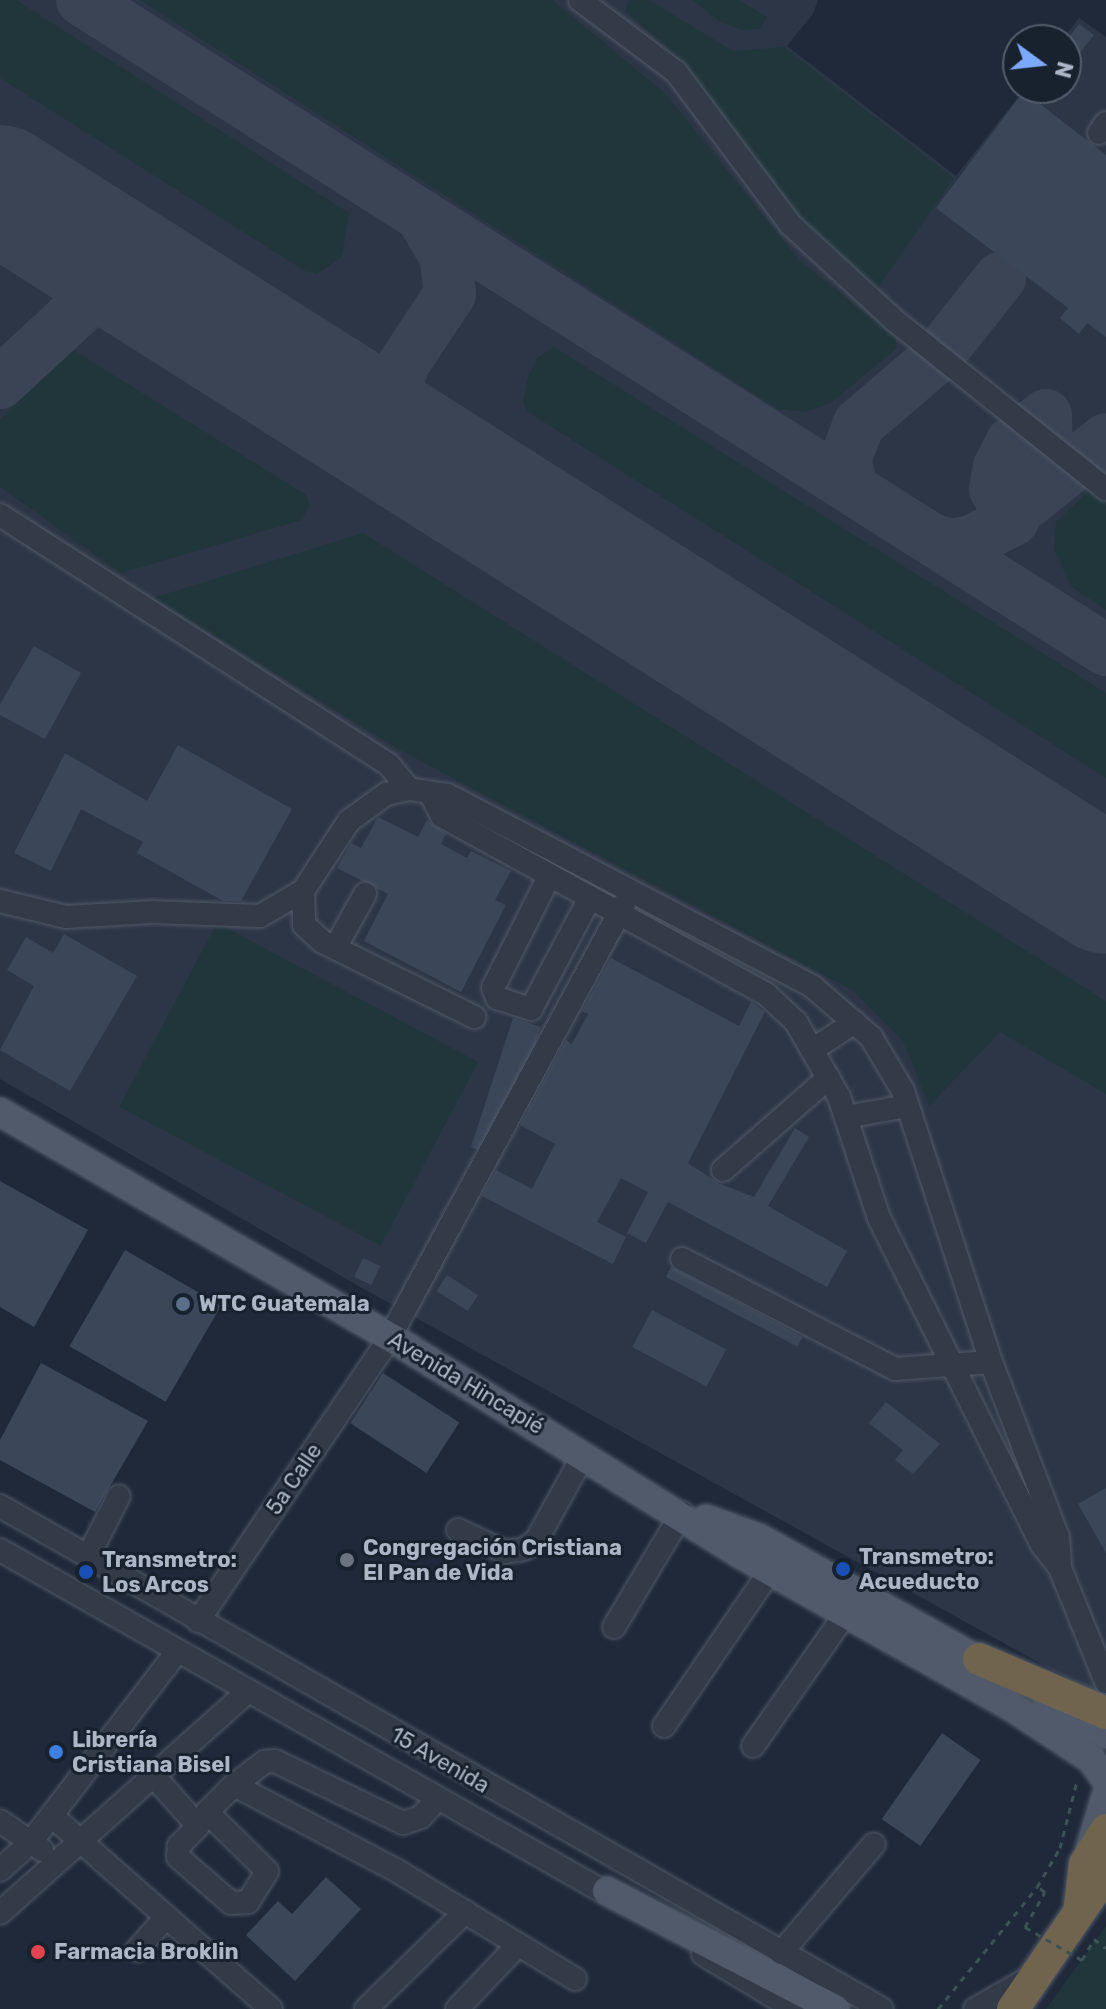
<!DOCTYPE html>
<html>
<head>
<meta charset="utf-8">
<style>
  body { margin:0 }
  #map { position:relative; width:1106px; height:2009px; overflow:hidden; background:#1f2939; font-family:Rubik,sans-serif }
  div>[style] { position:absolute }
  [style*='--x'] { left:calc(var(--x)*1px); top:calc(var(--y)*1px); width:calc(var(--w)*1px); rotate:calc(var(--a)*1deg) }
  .airport>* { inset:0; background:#2d3646 }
  .green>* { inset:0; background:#21363a; transform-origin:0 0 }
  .taxiway>* { height:52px; margin:-26px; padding:0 26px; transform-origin:26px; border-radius:26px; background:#3a4455 }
  .runway>* { height:128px; margin:-64px; padding:0 64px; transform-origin:64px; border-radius:64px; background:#3a4455 }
  .building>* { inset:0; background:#3b4759; transform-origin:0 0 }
  .path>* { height:3px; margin-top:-1.5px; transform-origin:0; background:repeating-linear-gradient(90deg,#3c5254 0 6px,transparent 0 12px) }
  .roads { filter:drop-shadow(0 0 2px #505967) drop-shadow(0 0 2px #505967) }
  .minor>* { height:22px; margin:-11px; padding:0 11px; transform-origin:11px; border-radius:11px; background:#333b49 }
  .major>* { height:28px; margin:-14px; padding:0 14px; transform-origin:14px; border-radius:14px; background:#515a6a }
  .highway>* { height:32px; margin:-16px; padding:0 16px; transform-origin:16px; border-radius:16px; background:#70644f }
  .path-bridge>* { height:3px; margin-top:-1.5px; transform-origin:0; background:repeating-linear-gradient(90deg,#3c5254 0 6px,transparent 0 12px) }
  .dots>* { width:22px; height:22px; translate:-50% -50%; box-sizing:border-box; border:4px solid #18212e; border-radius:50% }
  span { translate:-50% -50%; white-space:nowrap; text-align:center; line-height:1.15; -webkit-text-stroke:6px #18212e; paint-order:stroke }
  .poi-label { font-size:22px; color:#adb6c6; font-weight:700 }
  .left { translate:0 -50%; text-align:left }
  .street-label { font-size:22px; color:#adb6c6 }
  .north { position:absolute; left:1002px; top:24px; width:80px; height:80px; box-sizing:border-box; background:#18212e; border:2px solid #545d6b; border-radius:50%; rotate:105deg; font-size:22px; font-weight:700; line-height:32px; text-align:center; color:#adb6c6 }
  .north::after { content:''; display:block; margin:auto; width:28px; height:36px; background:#7ba9fd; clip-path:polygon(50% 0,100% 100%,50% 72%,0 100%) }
</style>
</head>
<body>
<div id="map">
  <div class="airport">
    <i style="clip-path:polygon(0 0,818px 0,813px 14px,787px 46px,956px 176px,1025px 88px,1066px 88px,1062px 40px,1079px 18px,1106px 37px,1106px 1677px,1092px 1692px,362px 1288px,0 1079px)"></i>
  </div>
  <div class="green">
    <i style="clip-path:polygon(0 0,16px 0,349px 213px,342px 257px,317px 274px,305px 271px,0 78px)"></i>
    <i style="clip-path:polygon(140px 0,552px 0,665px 93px,799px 260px,895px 337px,897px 348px,832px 402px,806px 412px,778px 409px)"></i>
    <i style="clip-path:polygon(629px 0,649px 0,733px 51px,784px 47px,954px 178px,877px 289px,872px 292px,818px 241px,684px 63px,625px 11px)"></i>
    <i style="clip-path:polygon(692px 0,739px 0,767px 17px,761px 28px,744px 30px,720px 22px)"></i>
    <i style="clip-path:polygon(554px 347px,1106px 693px,1106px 778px,528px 412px,523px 403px,528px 377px,537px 358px)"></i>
    <i style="clip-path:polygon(70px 348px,306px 495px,309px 505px,302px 520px,121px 573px,0 487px,0 419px)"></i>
    <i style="clip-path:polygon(1092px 488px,1106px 498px,1106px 610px,1072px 587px,1054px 550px,1056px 522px)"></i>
    <i style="clip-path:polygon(363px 533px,1106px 1001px,1106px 1094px,1000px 1032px,929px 1106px,903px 1041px,852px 990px,400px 750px,153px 598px)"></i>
    <i style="left:217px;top:923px;width:296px;height:208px;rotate:28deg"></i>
    <i style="clip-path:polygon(1106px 1926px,1106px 2009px,1046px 2009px)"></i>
  </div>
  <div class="taxiway">
    <i style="--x:82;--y:0;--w:1213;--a:32.41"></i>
    <i style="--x:0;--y:234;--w:93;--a:8"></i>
    <i style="--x:0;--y:383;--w:169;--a:-42.8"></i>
    <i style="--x:345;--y:407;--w:22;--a:-13"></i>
    <i style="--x:366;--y:402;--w:31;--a:-37"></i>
    <i style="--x:391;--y:383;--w:107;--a:-56.5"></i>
    <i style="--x:450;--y:294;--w:38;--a:-97"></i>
    <i style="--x:445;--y:256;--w:48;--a:-120.3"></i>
    <i style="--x:391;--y:437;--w:30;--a:-94"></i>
    <i style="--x:389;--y:407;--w:40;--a:-71.1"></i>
    <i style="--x:852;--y:488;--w:29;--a:-104"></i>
    <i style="--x:845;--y:460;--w:39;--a:-69"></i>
    <i style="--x:859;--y:424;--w:104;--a:-40.7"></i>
    <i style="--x:938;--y:356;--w:100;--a:-51.5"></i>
    <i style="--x:1028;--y:502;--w:100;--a:-38.9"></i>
    <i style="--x:932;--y:539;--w:20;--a:18"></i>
    <i style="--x:951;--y:545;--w:21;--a:-11"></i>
    <i style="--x:972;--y:541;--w:46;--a:-27.1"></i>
    <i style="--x:1013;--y:520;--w:36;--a:-120"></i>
    <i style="--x:995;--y:489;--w:22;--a:-80"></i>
    <i style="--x:999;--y:467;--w:28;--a:-63"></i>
    <i style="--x:1012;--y:442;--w:43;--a:-38.5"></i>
    <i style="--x:1046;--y:415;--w:51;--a:88.9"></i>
    <i style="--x:1047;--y:466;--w:27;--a:112"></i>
  </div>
  <div class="runway">
    <i style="--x:0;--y:189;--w:1309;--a:32.37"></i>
  </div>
  <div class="building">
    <i style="clip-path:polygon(1079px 24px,1094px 35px,1066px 70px,1066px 41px)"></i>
    <i style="clip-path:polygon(1026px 88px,1052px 88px,1040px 104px,1106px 155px,1106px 337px,1087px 323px,1079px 334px,1060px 318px,1068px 308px,936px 208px)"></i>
    <i style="clip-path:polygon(34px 646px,81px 673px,45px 739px,0 715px,0 704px)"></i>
    <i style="clip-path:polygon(178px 745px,292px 809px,241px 901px,223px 901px,137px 853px,143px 842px,81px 809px,51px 871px,14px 853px,65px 753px,147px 801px)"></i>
    <i style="clip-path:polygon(378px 817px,418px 837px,427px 820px,446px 834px,441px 844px,467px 858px,471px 851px,511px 871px,495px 900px,506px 905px,461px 992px,364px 941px,388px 894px,337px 868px,351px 843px,361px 848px)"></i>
    <i style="clip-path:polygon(64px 934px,137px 976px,70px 1091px,0 1050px,34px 986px,7px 970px,26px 937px,53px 953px)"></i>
    <i style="clip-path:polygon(611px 958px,739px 1026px,751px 1002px,765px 1012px,688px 1163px,718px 1183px,754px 1197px,795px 1128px,809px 1137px,768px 1206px,847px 1251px,827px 1287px,668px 1202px,646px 1243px,627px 1233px,648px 1192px,621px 1178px,597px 1222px,626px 1237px,613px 1264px,482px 1196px,496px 1170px,532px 1189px,555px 1144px,520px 1125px,566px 1040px,572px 1044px,588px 1014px,582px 1011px)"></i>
    <i style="left:513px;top:1018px;width:29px;height:136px;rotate:18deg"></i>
    <i style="clip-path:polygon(0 1181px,88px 1230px,34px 1327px,0 1307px)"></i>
    <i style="left:125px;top:1250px;width:111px;height:111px;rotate:30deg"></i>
    <i style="left:363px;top:1258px;width:19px;height:21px;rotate:25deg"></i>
    <i style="left:671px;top:1267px;width:149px;height:11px;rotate:28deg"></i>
    <i style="left:447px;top:1275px;width:37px;height:19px;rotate:33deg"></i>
    <i style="left:652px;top:1310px;width:84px;height:42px;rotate:28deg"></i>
    <i style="clip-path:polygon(41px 1363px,148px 1421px,95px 1512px,0 1460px,0 1440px)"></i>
    <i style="left:383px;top:1373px;width:91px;height:60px;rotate:33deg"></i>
    <i style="clip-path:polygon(886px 1402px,940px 1444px,913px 1474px,895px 1460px,903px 1450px,869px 1423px)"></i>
    <i style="clip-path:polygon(1106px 1488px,1106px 1553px,1078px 1504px)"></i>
    <i style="left:942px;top:1733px;width:47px;height:105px;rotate:35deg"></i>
    <i style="clip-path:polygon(326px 1877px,361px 1909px,295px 1981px,246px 1935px,278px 1901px,292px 1914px)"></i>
  </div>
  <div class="path">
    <i style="--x:1025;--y:1927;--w:40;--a:-60.3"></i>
    <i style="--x:1045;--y:1892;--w:9;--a:-144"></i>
    <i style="--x:1082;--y:1960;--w:24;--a:-60"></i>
    <i style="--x:1094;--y:1939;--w:15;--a:37"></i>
    <i style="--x:938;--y:2009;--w:157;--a:-50.9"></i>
    <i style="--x:1037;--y:1887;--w:45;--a:-59.5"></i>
    <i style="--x:1060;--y:1848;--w:69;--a:-75.8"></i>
  </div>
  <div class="roads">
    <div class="minor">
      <i style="--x:580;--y:0;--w:120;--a:36.9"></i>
      <i style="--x:676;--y:72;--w:190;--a:53.1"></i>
      <i style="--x:790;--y:224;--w:142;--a:42.7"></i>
      <i style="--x:894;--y:320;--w:271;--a:38.6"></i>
      <i style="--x:1099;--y:133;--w:12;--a:-55"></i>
      <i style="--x:0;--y:515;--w:462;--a:32.7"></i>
      <i style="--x:389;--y:765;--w:31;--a:50"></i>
      <i style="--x:431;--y:795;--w:24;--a:62"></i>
      <i style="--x:442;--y:816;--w:370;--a:28.8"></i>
      <i style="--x:766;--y:994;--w:41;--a:43"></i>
      <i style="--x:796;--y:1022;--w:86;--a:60.2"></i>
      <i style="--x:839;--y:1097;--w:127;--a:71.7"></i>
      <i style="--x:879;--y:1218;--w:365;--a:63.5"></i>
      <i style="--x:1042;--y:1545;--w:29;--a:52"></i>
      <i style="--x:1060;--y:1568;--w:123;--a:68"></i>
      <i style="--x:549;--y:877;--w:124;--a:116.8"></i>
      <i style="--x:493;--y:988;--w:11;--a:68"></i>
      <i style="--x:497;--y:998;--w:36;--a:18"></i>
      <i style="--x:531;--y:1009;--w:123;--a:-62"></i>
      <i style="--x:303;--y:891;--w:34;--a:88"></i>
      <i style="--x:304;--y:925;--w:25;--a:42"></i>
      <i style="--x:323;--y:942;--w:169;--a:26.4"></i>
      <i style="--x:0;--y:901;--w:68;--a:13.6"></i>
      <i style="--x:66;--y:917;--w:86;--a:-3.3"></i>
      <i style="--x:152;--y:912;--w:108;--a:2.1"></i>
      <i style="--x:260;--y:916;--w:50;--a:-30.2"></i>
      <i style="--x:303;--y:891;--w:84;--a:-56.7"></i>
      <i style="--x:349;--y:821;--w:46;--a:-36.1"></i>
      <i style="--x:386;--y:794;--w:24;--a:-12"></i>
      <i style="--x:409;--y:789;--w:39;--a:9"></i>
      <i style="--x:448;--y:795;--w:412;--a:27.7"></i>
      <i style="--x:813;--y:987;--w:77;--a:40.8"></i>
      <i style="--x:871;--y:1037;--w:63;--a:59.3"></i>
      <i style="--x:903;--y:1091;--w:285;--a:72"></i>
      <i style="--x:991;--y:1362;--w:187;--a:69.1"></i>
      <i style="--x:1058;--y:1537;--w:31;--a:86"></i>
      <i style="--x:335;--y:948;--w:62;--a:-60.9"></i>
      <i style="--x:812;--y:1050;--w:51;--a:-33.1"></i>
      <i style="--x:846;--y:1117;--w:62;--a:-10.2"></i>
      <i style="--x:723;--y:1170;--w:140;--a:-41.2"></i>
      <i style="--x:682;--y:1259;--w:240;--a:27.3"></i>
      <i style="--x:895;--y:1369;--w:96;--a:-4.2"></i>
      <i style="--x:0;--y:1506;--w:1015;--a:29.7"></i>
      <i style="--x:458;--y:1530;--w:52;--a:25.1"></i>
      <i style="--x:505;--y:1552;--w:19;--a:-9"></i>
      <i style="--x:524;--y:1549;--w:14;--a:-34"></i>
      <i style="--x:536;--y:1541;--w:99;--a:-61.1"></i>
      <i style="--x:0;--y:1550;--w:712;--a:29.52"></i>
      <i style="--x:88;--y:1557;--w:68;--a:-63.1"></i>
      <i style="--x:198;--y:1621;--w:343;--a:-55.9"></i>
      <i style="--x:390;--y:1337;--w:492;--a:-61.6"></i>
      <i style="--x:614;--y:1627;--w:133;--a:-59.2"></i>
      <i style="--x:664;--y:1726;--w:188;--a:-55.6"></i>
      <i style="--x:753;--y:1746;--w:162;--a:-55"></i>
      <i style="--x:152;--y:1774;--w:69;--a:48.5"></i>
      <i style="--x:198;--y:1826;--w:28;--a:134"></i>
      <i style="--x:179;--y:1846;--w:11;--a:95"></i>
      <i style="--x:178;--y:1857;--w:70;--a:41"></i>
      <i style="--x:231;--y:1903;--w:17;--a:-3"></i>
      <i style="--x:248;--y:1902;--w:36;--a:-58"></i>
      <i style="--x:267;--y:1871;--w:84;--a:-135.5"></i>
      <i style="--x:207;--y:1812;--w:38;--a:-45"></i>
      <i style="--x:234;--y:1785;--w:181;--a:27.7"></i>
      <i style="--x:394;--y:1869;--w:212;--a:31.3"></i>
      <i style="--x:234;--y:1785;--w:39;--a:-37"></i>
      <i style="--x:265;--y:1762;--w:10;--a:-6"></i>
      <i style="--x:275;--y:1761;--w:142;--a:25.8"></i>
      <i style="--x:403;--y:1823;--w:19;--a:-18"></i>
      <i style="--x:421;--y:1817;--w:25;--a:-48"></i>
      <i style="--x:52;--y:1816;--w:292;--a:41.4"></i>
      <i style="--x:0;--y:1821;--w:51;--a:34.6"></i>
      <i style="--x:0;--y:1870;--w:42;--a:-42.1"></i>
      <i style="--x:31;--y:1842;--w:240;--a:-52.5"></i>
      <i style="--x:0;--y:1913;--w:331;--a:-41.8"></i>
      <i style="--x:137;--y:1950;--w:44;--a:-48.7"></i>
      <i style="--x:781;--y:1953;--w:143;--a:-49.5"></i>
      <i style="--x:703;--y:1954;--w:106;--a:31.1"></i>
      <i style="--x:366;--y:2009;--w:139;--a:-44.4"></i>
      <i style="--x:457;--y:2009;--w:87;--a:-46.4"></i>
      <i style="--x:975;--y:2009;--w:64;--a:-29.7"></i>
    </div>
    <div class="major">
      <i style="--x:0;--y:1112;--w:471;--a:30"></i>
      <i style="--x:408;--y:1348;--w:393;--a:31.8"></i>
      <i style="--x:742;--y:1555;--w:310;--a:29.4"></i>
      <i style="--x:1012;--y:1707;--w:95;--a:33.4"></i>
      <i style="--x:1091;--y:1759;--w:26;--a:54"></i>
      <i style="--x:706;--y:1519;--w:56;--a:19.7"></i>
      <i style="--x:759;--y:1538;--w:274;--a:29.1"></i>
      <i style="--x:1048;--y:1700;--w:67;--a:30.4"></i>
      <i style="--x:1090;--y:1849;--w:55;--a:-73.2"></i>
      <i style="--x:607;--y:1891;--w:257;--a:27.4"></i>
    </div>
    <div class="highway">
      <i style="--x:979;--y:1659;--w:138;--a:23"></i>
      <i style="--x:1080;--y:1906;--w:42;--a:-83.2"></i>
      <i style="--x:1085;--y:1864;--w:40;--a:-58"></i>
      <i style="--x:1013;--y:2009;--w:165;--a:-55.6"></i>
    </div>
  </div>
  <div class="path-bridge">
    <i style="--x:1025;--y:1927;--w:66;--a:30.1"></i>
  </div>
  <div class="dots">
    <i style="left:183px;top:1304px;background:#5c6f8a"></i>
    <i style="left:347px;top:1560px;background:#6b7280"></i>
    <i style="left:843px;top:1569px;background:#1a4fb4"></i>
    <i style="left:86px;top:1572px;background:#1a4fb4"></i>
    <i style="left:56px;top:1752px;background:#3f7fe0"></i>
    <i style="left:38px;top:1952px;background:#e0444e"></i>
  </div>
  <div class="poi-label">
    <span class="left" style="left:199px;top:1304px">WTC Guatemala</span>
    <span class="left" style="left:363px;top:1560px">Congregación Cristiana<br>El Pan de Vida</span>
    <span class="left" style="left:859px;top:1569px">Transmetro:<br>Acueducto</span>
    <span class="left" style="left:102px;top:1572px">Transmetro:<br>Los Arcos</span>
    <span class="left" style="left:72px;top:1752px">Librería<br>Cristiana Bisel</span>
    <span class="left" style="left:54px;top:1952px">Farmacia Broklin</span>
  </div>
  <div class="street-label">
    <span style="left:466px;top:1383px;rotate:31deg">Avenida Hincapié</span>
    <span style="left:294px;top:1479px;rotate:-56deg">5a Calle</span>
    <span style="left:440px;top:1760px;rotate:30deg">15 Avenida</span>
  </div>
  <div class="north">N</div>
</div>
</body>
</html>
